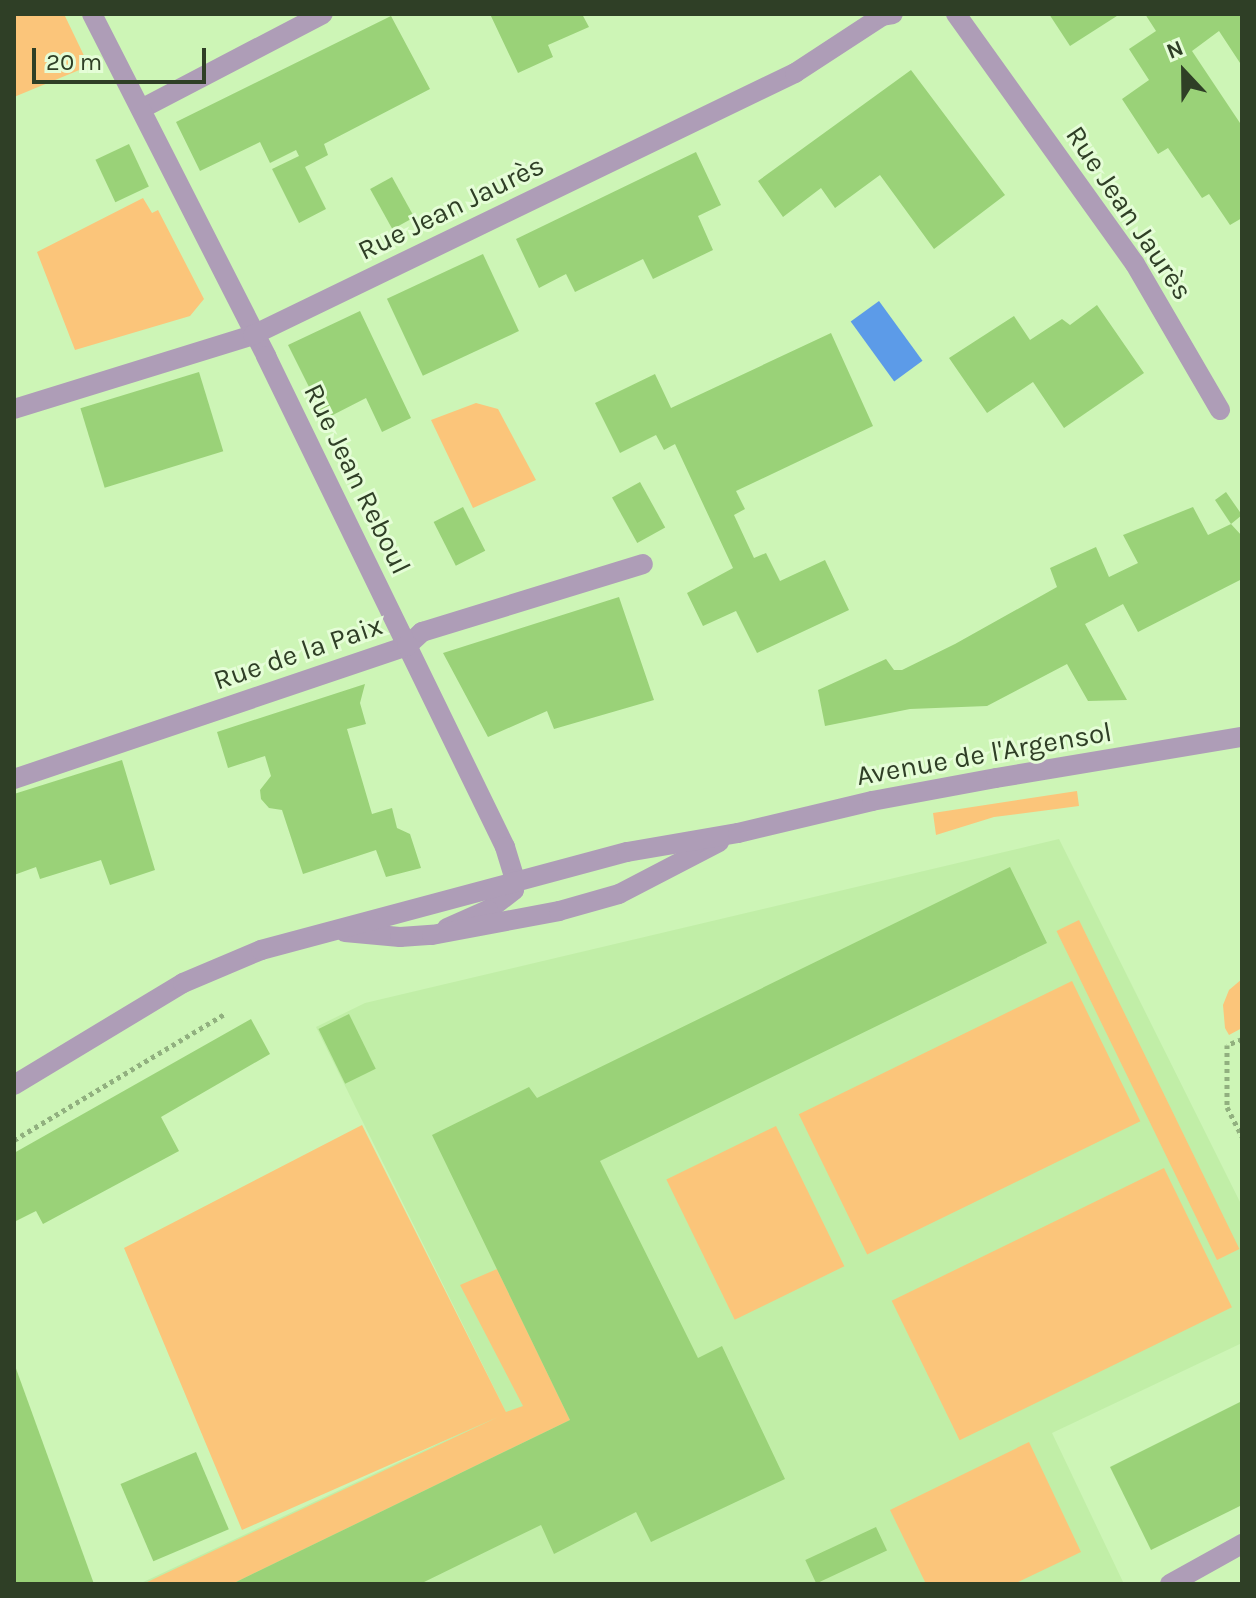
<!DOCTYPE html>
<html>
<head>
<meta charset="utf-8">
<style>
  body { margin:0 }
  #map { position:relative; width:1256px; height:1598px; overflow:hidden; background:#cdf5b6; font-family:Karla,sans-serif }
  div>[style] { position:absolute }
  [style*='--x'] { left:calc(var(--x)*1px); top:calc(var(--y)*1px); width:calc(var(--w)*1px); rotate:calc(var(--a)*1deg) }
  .built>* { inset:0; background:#c1eea7 }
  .green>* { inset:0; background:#fbc57a; transform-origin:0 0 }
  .water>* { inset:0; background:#5c9be8; transform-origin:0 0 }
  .building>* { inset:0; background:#9ad278; transform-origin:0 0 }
  .path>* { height:5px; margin-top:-2.5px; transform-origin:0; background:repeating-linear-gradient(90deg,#91b07f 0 4px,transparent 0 8px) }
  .service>* { height:20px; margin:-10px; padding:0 10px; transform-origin:10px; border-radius:10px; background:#ae9db7 }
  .minor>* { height:20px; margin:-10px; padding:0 10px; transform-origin:10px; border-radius:10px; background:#ae9db7 }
  .tertiary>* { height:20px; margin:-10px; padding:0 10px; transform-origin:10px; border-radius:10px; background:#ae9db7 }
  span { translate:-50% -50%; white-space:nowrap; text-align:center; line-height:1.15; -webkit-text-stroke:6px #e5fdd7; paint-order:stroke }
  .street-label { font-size:28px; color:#2f3f26 }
  .frame { position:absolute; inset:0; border:16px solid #2f3f26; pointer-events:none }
  .north { position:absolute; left:1144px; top:32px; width:80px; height:80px; -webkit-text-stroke:6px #e5fdd7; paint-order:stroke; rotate:338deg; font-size:22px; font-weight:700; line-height:32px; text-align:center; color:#2f3f26 }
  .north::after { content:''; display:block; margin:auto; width:28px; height:36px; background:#2f3f26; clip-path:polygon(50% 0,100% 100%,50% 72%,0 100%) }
  .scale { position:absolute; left:32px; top:48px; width:174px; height:36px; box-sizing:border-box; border:4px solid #2f3f26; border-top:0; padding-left:10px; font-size:24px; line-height:28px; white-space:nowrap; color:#2f3f26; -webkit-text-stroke:6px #e5fdd7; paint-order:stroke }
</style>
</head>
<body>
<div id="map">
  <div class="built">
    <i style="clip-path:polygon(1059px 839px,1242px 1206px,1242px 1343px,1052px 1433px,1124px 1584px,139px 1584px,506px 1412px,316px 1027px,365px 1003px)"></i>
  </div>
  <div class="green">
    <i style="clip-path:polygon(14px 14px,64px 14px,89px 66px,14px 97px)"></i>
    <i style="clip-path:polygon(143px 198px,152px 213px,158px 210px,204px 299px,190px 316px,75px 350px,37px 252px)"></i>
    <i style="clip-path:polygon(476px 403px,498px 409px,536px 480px,473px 508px,431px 420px)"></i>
    <i style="clip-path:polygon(1077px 791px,1079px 806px,994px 817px,936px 835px,933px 813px)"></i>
    <i style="left:1079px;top:920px;width:366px;height:25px;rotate:64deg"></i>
    <i style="clip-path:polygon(1242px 979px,1242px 1028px,1229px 1035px,1225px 1028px,1223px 1005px,1229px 990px)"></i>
    <i style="left:1072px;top:981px;width:156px;height:304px;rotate:64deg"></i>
    <i style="clip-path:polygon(362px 1125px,506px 1412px,523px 1406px,460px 1285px,497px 1269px,570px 1420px,232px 1584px,143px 1584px,498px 1417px,242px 1530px,124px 1248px)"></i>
    <i style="left:776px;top:1126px;width:156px;height:122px;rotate:64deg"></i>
    <i style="left:1164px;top:1168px;width:155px;height:303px;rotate:64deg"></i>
    <i style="clip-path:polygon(1029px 1442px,1081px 1552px,1014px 1584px,926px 1584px,890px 1510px)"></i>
  </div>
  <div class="water">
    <i style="left:879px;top:301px;width:74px;height:35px;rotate:54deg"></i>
  </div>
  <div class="building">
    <i style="clip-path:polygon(490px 14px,582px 14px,589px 27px,548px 45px,553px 57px,518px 73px)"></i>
    <i style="clip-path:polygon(1049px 14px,1120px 14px,1070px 46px)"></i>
    <i style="clip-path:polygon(1145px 14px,1242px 14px,1242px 66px,1219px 31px,1192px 51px,1242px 126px,1242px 218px,1230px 225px,1209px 194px,1202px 198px,1168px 148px,1158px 154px,1122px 99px,1149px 80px,1129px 49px,1156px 31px)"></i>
    <i style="clip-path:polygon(391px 16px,430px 89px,324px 144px,328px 155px,305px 167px,326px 209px,299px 223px,272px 169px,299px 156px,296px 150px,270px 163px,260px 142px,200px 171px,176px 122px)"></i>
    <i style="clip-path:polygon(911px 70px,1005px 195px,934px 249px,880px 175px,835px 208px,821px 188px,783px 217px,758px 181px)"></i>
    <i style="left:129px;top:144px;width:47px;height:37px;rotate:65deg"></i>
    <i style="clip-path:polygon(696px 152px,721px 205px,698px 216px,713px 250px,653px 279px,643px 259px,575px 292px,566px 274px,539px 288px,516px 239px)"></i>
    <i style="left:392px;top:177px;width:46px;height:25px;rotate:61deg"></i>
    <i style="left:483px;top:254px;width:85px;height:106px;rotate:65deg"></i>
    <i style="clip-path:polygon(1097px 305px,1144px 373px,1064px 428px,1033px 382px,987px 413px,949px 358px,1014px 316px,1030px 340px,1062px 319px,1070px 325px)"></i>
    <i style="clip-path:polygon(360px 311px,411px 418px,382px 432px,366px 398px,325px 419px,288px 345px)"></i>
    <i style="clip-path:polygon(831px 333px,873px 426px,736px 491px,745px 509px,734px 515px,754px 558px,766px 553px,780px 581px,825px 560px,849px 610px,757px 653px,736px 611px,703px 626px,687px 593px,733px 568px,675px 444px,664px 450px,656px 435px,620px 453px,595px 403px,655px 374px,671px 408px)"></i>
    <i style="left:199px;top:372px;width:83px;height:124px;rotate:73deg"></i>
    <i style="left:640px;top:482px;width:52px;height:32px;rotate:61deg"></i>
    <i style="clip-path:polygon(1226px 492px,1242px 515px,1231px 524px,1242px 536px,1242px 579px,1138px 632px,1123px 604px,1085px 624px,1127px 700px,1088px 701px,1067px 664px,987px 706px,910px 709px,825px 726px,818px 690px,886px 659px,894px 670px,902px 670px,955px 644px,1057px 587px,1050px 568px,1096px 547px,1109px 577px,1138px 563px,1123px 535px,1193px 507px,1208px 535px,1231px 524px,1215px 500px)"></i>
    <i style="left:463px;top:507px;width:49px;height:33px;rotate:63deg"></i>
    <i style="clip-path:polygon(619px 597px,654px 700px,554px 729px,547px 711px,488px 737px,443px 653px)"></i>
    <i style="clip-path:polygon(365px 684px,360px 703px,366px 724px,347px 729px,372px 814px,392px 808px,397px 828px,410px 834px,421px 868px,386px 877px,376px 850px,303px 874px,282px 810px,269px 808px,261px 799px,260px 790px,271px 776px,265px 756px,228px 768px,217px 732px)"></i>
    <i style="clip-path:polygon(122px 760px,155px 870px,110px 885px,101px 860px,40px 879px,36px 867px,14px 875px,14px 794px)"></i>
    <i style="clip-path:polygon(1010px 867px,1047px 943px,600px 1161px,698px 1358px,722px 1346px,785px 1479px,651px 1542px,636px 1512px,554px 1554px,541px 1525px,420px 1584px,232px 1584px,570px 1420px,432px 1135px,529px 1087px,537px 1098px)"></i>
    <i style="left:349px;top:1014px;width:61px;height:34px;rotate:64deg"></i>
    <i style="clip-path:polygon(251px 1019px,270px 1054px,161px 1117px,179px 1151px,43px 1224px,36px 1211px,14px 1222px,14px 1153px)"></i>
    <i style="clip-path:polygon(14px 1363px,94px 1584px,14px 1584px)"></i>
    <i style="clip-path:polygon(1242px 1401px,1242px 1505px,1151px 1550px,1110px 1467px)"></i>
    <i style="left:196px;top:1452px;width:84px;height:82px;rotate:67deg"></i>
    <i style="left:876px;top:1527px;width:26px;height:78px;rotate:65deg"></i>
  </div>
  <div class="path">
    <i style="--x:1242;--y:1039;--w:16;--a:158"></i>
    <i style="--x:1227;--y:1045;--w:62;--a:90"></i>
    <i style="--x:1227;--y:1107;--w:33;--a:63"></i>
    <i style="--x:14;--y:1140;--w:247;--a:-30.9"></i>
  </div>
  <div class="service">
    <i style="--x:141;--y:109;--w:205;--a:-27.6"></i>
    <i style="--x:1170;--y:1584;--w:82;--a:-29.1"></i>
  </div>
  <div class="minor">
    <i style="--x:92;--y:14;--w:384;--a:63"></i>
    <i style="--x:266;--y:356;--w:546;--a:64.04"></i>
    <i style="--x:505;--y:847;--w:34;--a:73"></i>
    <i style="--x:515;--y:879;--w:11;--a:95"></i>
    <i style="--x:514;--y:890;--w:33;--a:142"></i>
    <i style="--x:488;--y:910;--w:45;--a:156.3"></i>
    <i style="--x:956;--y:14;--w:307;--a:54.4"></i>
    <i style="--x:1135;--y:264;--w:169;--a:59.8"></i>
    <i style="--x:14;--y:409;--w:250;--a:-17.2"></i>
    <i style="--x:253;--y:335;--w:602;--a:-25.8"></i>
    <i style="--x:795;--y:73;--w:104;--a:-33.2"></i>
    <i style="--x:882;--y:16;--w:11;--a:-10"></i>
    <i style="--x:14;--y:779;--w:415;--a:-18.7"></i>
    <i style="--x:407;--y:646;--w:21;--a:-43"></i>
    <i style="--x:422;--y:632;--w:231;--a:-17.1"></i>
  </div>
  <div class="tertiary">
    <i style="--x:345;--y:932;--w:55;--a:5.2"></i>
    <i style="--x:400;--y:937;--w:32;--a:-4"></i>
    <i style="--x:432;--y:935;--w:129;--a:-10.7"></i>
    <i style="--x:559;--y:911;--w:62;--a:-15.8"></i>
    <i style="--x:619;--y:894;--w:113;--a:-27.5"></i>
    <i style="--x:14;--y:1085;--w:197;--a:-31.1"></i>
    <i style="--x:183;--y:983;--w:85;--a:-22.9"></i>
    <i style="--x:261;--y:950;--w:379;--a:-15"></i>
    <i style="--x:627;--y:852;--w:113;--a:-9.7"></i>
    <i style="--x:738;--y:833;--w:138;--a:-13.4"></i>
    <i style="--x:872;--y:801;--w:126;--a:-10.5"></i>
    <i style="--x:996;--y:778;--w:249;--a:-9.5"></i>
  </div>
  <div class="street-label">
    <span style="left:451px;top:208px;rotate:-26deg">Rue Jean Jaurès</span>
    <span style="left:1129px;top:213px;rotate:56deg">Rue Jean Jaurès</span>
    <span style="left:357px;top:479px;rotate:64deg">Rue Jean Reboul</span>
    <span style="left:298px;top:653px;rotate:-19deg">Rue de la Paix</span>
    <span style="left:984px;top:754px;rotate:-10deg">Avenue de l'Argensol</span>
  </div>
  <div class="frame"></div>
  <div class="north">N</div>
  <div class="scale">20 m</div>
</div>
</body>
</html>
